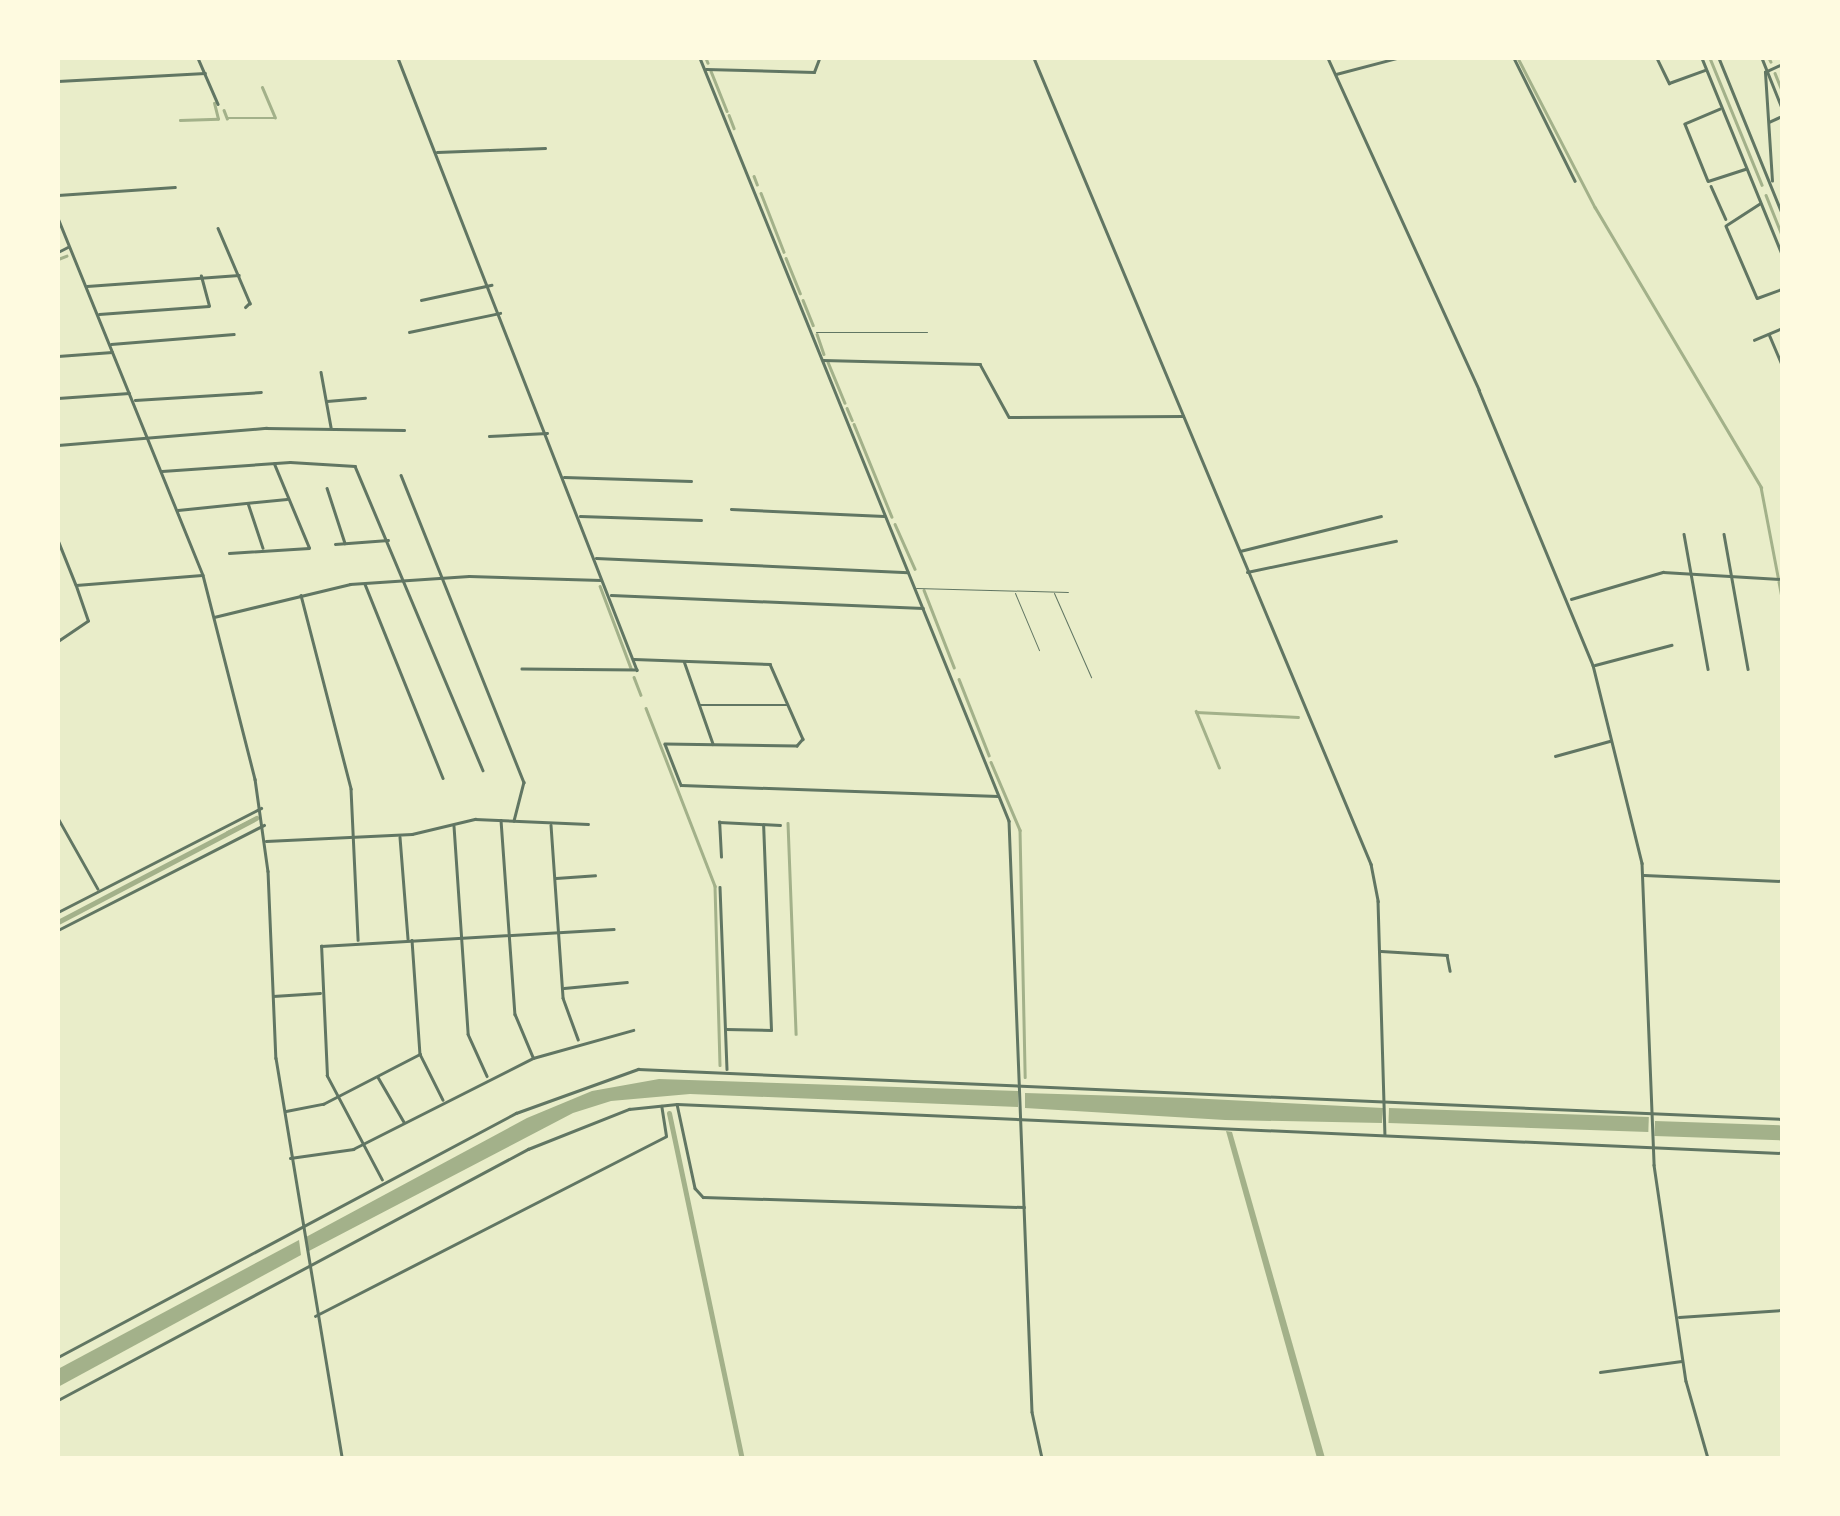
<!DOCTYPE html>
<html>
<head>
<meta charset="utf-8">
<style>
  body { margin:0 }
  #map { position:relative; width:1840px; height:1516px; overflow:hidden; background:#e9edc9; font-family:"IBM Plex Sans",sans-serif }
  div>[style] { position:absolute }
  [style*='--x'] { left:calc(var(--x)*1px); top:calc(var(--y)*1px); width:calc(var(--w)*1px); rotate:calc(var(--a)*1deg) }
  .water>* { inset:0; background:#a3b18a; transform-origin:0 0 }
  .stream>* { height:2.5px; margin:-1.25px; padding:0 1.25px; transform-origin:1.25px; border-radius:1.25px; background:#a3b18a }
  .canal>* { height:5px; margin:-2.5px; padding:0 2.5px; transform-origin:2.5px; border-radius:2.5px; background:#a3b18a }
  .service>* { height:1px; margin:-0.5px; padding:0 0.5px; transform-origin:0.5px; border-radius:0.5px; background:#617663 }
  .minor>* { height:2.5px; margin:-1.25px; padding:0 1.25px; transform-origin:1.25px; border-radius:1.25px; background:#617663 }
  .tertiary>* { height:2.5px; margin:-1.25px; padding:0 1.25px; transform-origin:1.25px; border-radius:1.25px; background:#617663 }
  span { translate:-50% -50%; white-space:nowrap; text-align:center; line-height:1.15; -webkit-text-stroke:9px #fefae0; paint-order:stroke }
  .frame { position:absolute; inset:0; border:60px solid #fefae0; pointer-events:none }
</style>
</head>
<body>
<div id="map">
  <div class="water">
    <i style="clip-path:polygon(659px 1079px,1018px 1091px,1018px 1107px,690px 1094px,611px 1101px,573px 1113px,307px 1252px,306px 1237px,527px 1118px,592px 1091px)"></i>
    <i style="clip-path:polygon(1025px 1093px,1189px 1098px,1383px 1108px,1382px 1123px,1225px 1120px,1025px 1108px)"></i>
    <i style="left:1389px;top:1108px;width:260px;height:15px;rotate:2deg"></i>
    <i style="left:1655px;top:1121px;width:127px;height:15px;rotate:2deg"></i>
    <i style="clip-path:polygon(1226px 1131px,1232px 1132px,1325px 1458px,1317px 1458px)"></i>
    <i style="clip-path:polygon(299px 1240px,301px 1255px,58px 1387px,58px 1369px)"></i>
  </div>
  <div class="stream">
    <i style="--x:706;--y:58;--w:5;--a:68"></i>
    <i style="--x:1518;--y:58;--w:168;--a:62.7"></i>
    <i style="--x:1595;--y:207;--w:326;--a:59.3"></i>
    <i style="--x:1761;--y:487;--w:91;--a:79.2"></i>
    <i style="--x:1710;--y:58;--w:137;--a:67.7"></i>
    <i style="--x:1769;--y:58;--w:4;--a:63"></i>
    <i style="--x:711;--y:71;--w:43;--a:68.2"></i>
    <i style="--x:1775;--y:73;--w:18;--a:68"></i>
    <i style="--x:224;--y:110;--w:9;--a:69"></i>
    <i style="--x:227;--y:118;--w:48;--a:0"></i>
    <i style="--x:275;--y:118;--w:33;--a:-113"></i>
    <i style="--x:729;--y:115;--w:14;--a:69"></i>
    <i style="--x:180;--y:120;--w:38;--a:-2"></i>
    <i style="--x:218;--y:119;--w:16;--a:-104"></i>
    <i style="--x:754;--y:176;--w:9;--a:69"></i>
    <i style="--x:761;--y:193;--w:63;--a:68.7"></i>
    <i style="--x:1766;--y:195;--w:43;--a:68.2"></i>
    <i style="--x:786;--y:258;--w:38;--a:68"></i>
    <i style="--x:58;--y:259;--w:9;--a:-21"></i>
    <i style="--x:803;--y:300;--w:27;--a:68"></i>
    <i style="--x:817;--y:334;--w:21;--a:71"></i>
    <i style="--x:828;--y:362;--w:44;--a:67.5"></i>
    <i style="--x:847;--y:408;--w:13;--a:67"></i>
    <i style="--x:854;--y:424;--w:100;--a:67.8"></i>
    <i style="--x:895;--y:524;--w:49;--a:66"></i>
    <i style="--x:1779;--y:582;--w:16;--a:79"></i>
    <i style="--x:600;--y:586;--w:88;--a:69.3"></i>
    <i style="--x:924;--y:590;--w:83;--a:68.7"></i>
    <i style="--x:634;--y:677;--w:19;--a:69"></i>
    <i style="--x:959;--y:679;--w:82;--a:68.5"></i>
    <i style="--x:646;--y:708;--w:191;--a:68.8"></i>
    <i style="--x:715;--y:886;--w:179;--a:88.4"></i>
    <i style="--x:991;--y:762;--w:74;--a:66.9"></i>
    <i style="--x:1020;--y:830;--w:247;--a:88.8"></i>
    <i style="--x:1219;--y:768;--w:61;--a:-112.3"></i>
    <i style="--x:1196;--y:712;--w:102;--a:2.8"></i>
    <i style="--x:788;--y:823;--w:211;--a:87.8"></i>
    <i style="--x:227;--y:832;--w:32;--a:-26"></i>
  </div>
  <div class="canal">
    <i style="--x:58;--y:922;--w:224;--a:-27.7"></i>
    <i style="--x:669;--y:1113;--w:353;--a:78.1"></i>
  </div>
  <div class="service">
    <i style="--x:816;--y:332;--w:111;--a:0"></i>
    <i style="--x:916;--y:588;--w:152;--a:1.5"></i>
    <i style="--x:1015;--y:593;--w:62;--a:67.2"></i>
    <i style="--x:1054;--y:593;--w:92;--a:66.2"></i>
  </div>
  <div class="minor">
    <i style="--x:198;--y:58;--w:50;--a:66.5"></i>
    <i style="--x:398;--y:58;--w:657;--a:68.67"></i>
    <i style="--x:637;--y:670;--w:115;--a:-179.5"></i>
    <i style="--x:700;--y:58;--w:823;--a:67.95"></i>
    <i style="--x:1009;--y:821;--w:591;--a:87.77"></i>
    <i style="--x:1032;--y:1412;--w:47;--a:77.7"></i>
    <i style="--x:1034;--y:58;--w:874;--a:67.31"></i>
    <i style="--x:1371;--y:864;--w:38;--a:79"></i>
    <i style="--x:1378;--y:901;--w:233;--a:88.3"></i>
    <i style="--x:1328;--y:58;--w:365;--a:65.5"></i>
    <i style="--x:1479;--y:390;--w:298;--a:67.5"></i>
    <i style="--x:1593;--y:665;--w:204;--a:76.1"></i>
    <i style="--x:1642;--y:863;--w:302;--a:87.7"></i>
    <i style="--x:1654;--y:1165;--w:218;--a:81.6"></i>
    <i style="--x:1686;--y:1381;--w:80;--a:74.1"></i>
    <i style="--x:1480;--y:58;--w:7;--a:0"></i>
    <i style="--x:1514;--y:58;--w:137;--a:63.6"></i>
    <i style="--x:1657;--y:58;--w:28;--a:64"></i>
    <i style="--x:1669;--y:83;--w:38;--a:-20"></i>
    <i style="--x:1702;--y:58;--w:212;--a:67.8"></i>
    <i style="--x:1719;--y:58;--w:167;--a:67.9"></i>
    <i style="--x:1762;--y:58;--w:54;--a:68.2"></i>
    <i style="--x:706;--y:69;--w:108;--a:1.6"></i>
    <i style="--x:814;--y:72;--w:14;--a:-69"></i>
    <i style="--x:1336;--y:74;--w:63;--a:-14.7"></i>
    <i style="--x:58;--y:81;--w:147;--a:-3.1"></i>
    <i style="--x:1720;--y:109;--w:38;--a:157"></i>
    <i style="--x:1685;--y:124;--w:61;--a:68"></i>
    <i style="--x:1708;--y:181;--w:40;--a:-18"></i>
    <i style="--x:1769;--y:122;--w:14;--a:-25"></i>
    <i style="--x:437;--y:152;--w:108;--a:-2.1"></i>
    <i style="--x:1772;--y:181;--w:109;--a:-93.7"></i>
    <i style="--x:1765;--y:72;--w:19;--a:-25"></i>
    <i style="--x:1711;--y:186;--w:36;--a:66"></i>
    <i style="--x:58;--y:195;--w:117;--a:-3.9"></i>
    <i style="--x:1760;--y:204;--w:40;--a:147.1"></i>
    <i style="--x:1726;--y:226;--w:78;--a:66.7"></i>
    <i style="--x:1757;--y:298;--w:27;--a:-20"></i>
    <i style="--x:218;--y:228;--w:82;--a:66.9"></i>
    <i style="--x:250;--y:303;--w:6;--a:135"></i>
    <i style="--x:58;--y:252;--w:11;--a:-27"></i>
    <i style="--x:87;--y:286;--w:152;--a:-4.1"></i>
    <i style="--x:421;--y:300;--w:72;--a:-12.1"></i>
    <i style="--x:99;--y:314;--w:110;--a:-4.2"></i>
    <i style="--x:209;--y:306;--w:31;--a:-105"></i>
    <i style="--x:409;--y:332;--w:93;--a:-11.8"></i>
    <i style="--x:1769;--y:334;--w:34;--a:67"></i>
    <i style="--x:1754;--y:340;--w:30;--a:-23"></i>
    <i style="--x:111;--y:344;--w:123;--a:-4.6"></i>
    <i style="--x:58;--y:356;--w:54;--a:-4.2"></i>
    <i style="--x:823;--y:360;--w:157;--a:1.5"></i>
    <i style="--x:980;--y:364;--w:60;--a:61.3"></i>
    <i style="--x:1009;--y:417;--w:174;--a:-0.3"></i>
    <i style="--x:321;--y:372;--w:56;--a:79.7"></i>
    <i style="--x:58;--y:398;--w:71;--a:-4"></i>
    <i style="--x:135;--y:400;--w:126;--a:-3.6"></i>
    <i style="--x:327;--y:401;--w:38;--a:-5"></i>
    <i style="--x:489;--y:436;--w:58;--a:-3"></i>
    <i style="--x:58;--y:445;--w:209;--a:-4.7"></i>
    <i style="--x:266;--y:428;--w:138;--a:0.8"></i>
    <i style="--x:162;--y:471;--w:128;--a:-4"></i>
    <i style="--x:290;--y:462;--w:65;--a:3.5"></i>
    <i style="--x:355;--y:466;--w:330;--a:67.2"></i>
    <i style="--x:401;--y:475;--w:331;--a:68.2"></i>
    <i style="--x:524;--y:782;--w:40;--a:104.4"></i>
    <i style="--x:564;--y:477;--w:127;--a:1.8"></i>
    <i style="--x:327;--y:488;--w:58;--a:71.9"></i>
    <i style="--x:248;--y:503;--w:47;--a:71.6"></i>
    <i style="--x:731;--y:509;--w:153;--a:2.6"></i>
    <i style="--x:178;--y:510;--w:109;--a:-5.8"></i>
    <i style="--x:580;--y:516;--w:121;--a:1.9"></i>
    <i style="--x:1684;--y:534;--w:137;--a:79.9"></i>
    <i style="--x:1724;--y:534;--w:137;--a:79.9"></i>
    <i style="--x:58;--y:540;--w:48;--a:68.2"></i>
    <i style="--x:76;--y:585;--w:126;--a:-4.5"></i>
    <i style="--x:335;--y:544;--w:53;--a:-4.3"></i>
    <i style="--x:1240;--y:551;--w:145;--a:-13.9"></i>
    <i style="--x:229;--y:553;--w:80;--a:-3.6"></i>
    <i style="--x:309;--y:548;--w:91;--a:-112.6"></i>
    <i style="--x:596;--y:558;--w:312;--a:2.6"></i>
    <i style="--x:1247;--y:572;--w:152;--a:-11.8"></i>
    <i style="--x:365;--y:584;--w:209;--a:68.1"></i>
    <i style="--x:301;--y:595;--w:200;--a:75.5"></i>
    <i style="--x:351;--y:789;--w:151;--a:87.3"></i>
    <i style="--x:611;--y:595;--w:312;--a:2.4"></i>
    <i style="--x:1571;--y:599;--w:96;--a:-16.4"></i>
    <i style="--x:1663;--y:572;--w:119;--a:3.4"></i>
    <i style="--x:214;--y:617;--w:140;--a:-13.6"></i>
    <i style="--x:350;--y:584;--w:119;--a:-3.8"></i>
    <i style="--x:469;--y:576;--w:132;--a:1.7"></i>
    <i style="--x:58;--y:641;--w:36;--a:-34"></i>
    <i style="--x:88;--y:621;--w:37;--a:-109"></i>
    <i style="--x:634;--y:659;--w:136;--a:2.1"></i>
    <i style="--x:770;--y:664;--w:82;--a:66.3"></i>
    <i style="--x:803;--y:739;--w:9;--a:131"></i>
    <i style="--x:797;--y:746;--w:132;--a:-179.1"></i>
    <i style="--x:665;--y:744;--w:44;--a:68.7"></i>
    <i style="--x:681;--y:785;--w:317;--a:2"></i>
    <i style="--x:684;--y:661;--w:88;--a:70.7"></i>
    <i style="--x:1595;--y:665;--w:79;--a:-14.7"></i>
    <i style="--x:699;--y:705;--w:89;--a:0"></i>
    <i style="--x:1555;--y:756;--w:57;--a:-15.3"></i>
    <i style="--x:58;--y:818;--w:81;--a:60.6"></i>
    <i style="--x:501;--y:820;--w:195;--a:85.9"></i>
    <i style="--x:515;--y:1014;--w:47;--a:67.3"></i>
    <i style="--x:551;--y:825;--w:173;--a:86"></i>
    <i style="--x:563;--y:998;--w:44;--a:69.9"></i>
    <i style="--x:454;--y:826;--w:208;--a:86.1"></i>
    <i style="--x:468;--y:1034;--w:46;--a:65.7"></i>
    <i style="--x:400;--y:837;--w:102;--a:85.5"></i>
    <i style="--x:266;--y:841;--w:146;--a:-2.7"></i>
    <i style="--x:412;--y:834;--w:65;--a:-13.4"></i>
    <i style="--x:475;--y:819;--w:113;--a:2.5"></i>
    <i style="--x:721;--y:857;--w:35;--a:-93"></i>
    <i style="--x:719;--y:822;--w:61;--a:2.8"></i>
    <i style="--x:1644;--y:875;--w:138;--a:2.5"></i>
    <i style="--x:556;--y:878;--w:39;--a:-4"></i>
    <i style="--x:720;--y:887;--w:182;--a:87.8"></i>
    <i style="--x:58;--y:912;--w:228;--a:-27.1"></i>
    <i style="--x:58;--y:930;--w:231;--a:-27"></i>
    <i style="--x:412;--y:940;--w:114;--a:86"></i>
    <i style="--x:420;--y:1054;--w:51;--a:63.4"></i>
    <i style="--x:1381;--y:951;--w:66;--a:3.5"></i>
    <i style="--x:1447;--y:955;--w:16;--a:79"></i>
    <i style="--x:564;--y:988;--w:63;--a:-5.4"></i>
    <i style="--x:273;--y:996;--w:47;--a:-3.7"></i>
    <i style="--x:726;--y:1029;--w:45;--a:1.3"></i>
    <i style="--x:771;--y:1030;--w:205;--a:-92.2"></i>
    <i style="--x:378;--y:1077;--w:52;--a:60"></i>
    <i style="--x:677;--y:1104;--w:86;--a:77.9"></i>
    <i style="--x:695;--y:1188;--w:12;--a:48"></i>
    <i style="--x:703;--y:1197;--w:321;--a:1.8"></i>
    <i style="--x:286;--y:1111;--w:38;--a:-11"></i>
    <i style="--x:323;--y:1104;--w:109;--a:-27.3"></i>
    <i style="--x:290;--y:1158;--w:64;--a:-8.1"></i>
    <i style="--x:353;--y:1149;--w:202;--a:-26.8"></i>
    <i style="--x:533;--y:1058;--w:104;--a:-15.6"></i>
    <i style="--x:382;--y:1180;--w:118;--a:-117.9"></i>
    <i style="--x:327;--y:1076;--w:130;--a:-92.6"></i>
    <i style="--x:321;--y:946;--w:293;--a:-3.3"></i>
    <i style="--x:315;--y:1316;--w:394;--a:-27.1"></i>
    <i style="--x:666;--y:1136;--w:30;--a:-99"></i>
    <i style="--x:1679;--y:1317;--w:103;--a:-3.9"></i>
    <i style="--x:58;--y:1357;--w:519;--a:-28.05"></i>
    <i style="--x:516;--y:1113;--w:130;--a:-19.8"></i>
    <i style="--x:638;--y:1069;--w:1145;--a:2.5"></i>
    <i style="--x:1600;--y:1372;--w:82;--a:-7.7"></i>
  </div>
  <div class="tertiary">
    <i style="--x:58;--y:218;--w:385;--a:67.9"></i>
    <i style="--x:203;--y:575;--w:211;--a:75.7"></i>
    <i style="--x:255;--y:779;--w:93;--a:82"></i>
    <i style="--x:268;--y:871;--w:187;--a:87.6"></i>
    <i style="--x:276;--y:1058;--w:405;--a:80.6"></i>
    <i style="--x:58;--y:1400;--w:533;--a:-28.1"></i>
    <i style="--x:528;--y:1149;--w:109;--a:-21.6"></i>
    <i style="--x:629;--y:1109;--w:48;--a:-5.9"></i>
    <i style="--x:677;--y:1104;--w:1106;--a:2.54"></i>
  </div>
  <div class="frame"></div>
</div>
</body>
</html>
